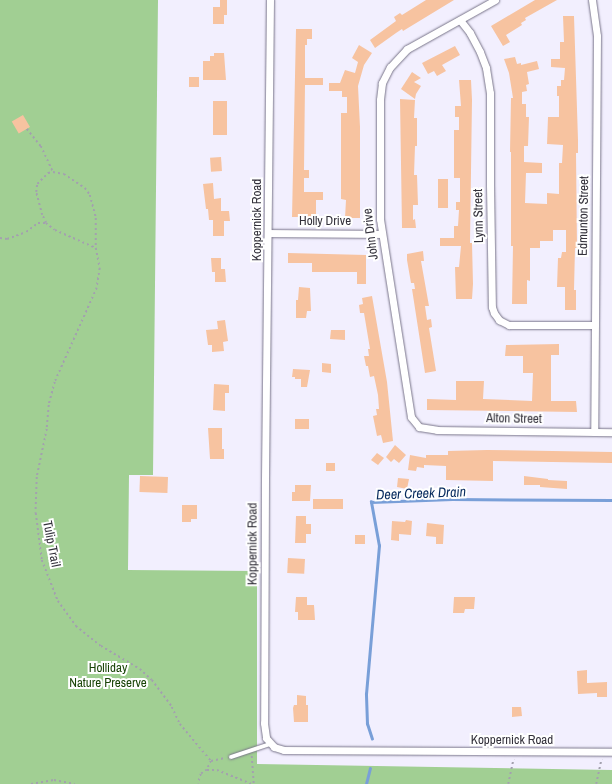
<!DOCTYPE html>
<html>
<head>
<meta charset="utf-8">
<style>
  body { margin:0 }
  #map { position:relative; width:612px; height:784px; overflow:hidden; background:#f2effe; font-family:"Archivo Narrow",sans-serif }
  div>[style] { position:absolute }
  [style*='--x'] { left:calc(var(--x)*1px); top:calc(var(--y)*1px); width:calc(var(--w)*1px); rotate:calc(var(--a)*1deg) }
  .forest>* { inset:0; background:#a1cf93 }
  .stream>* { height:2.5px; margin:-1.25px; padding:0 1.25px; transform-origin:1.25px; border-radius:1.25px; background:#799fd8 }
  .building>* { inset:0; background:#f7c3a0; transform-origin:0 0 }
  .path>* { height:1.5px; margin-top:-0.75px; transform-origin:0; background:repeating-linear-gradient(90deg,#a3a1ae 0 2px,transparent 0 5px) }
  .roads { filter:drop-shadow(0 0 1px #79758a) drop-shadow(0 0 1px #79758a) }
  .lane>* { height:3.5px; margin:-1.75px; padding:0 1.75px; transform-origin:1.75px; border-radius:1.75px; background:#fff }
  .street>* { height:7px; margin:-3.5px; padding:0 3.5px; transform-origin:3.5px; border-radius:3.5px; background:#fff }
  span { translate:-50% -50%; white-space:nowrap; text-align:center; line-height:1.15; -webkit-text-stroke:4px #fff; paint-order:stroke }
  .street-label { font-size:13px; color:#33313b }
  .park-label { font-size:13px; color:#194407 }
  .water-label { font-size:14px; color:#05295d; font-style:italic }
</style>
</head>
<body>
<div id="map">
  <div class="forest">
    <i style="clip-path:polygon(0 0,158px 0,153px 475px,129px 475px,128px 570px,257px 571px,257px 764px,612px 770px,612px 784px,0 784px)"></i>
  </div>
  <div class="stream">
    <i style="--x:372;--y:739;--w:16;--a:-108"></i>
    <i style="--x:367;--y:724;--w:30;--a:-92"></i>
    <i style="--x:366;--y:694;--w:149;--a:-85"></i>
    <i style="--x:379;--y:546;--w:45;--a:-100.3"></i>
    <i style="--x:371;--y:502;--w:81;--a:-2.1"></i>
    <i style="--x:452;--y:499;--w:160;--a:0.4"></i>
    <i style="--x:366;--y:784;--w:16;--a:-76"></i>
  </div>
  <div class="building">
    <i style="clip-path:polygon(220px 0,227px 0,227px 15px,224px 15px,224px 24px,213px 24px,213px 7px,220px 7px)"></i>
    <i style="clip-path:polygon(426px 0,454px 0,403px 31px,402px 29px,396px 33px,375px 48px,370px 40px,396px 21px,394px 17px,400px 13px,402px 15px)"></i>
    <i style="clip-path:polygon(535px 0,557px 0,525px 18px,526px 20px,521px 23px,522px 25px,506px 35px,510px 42px,503px 46px,491px 26px)"></i>
    <i style="clip-path:polygon(563px 16px,574px 16px,578px 140px,578px 153px,576px 153px,577px 248px,575px 248px,574px 290px,576px 290px,576px 310px,565px 310px,565px 287px,557px 287px,558px 258px,561px 258px,562px 252px,566px 252px,566px 230px,553px 230px,553px 241px,540px 241px,540px 248px,530px 248px,530px 281px,527px 280px,527px 304px,512px 304px,513px 246px,511px 246px,511px 152px,510px 152px,511px 98px,513px 98px,509px 73px,504px 59px,515px 57px,517px 64px,521px 63px,521px 65px,537px 61px,539px 69px,527px 72px,529px 84px,526px 85px,527px 91px,522px 92px,522px 104px,526px 104px,526px 117px,529px 117px,528px 146px,524px 146px,524px 162px,542px 163px,542px 173px,526px 173px,525px 203px,547px 204px,547px 193px,559px 194px,559px 163px,562px 163px,563px 145px,547px 144px,548px 117px,559px 117px,559px 96px,557px 96px,557px 86px,561px 86px,561px 80px,564px 80px,565px 68px,551px 67px,551px 59px,560px 59px,560px 42px,564px 42px)"></i>
    <i style="clip-path:polygon(296px 29px,312px 29px,312px 39px,307px 39px,307px 45px,305px 45px,305px 78px,323px 78px,323px 85px,305px 85px,304px 170px,309px 170px,309px 178px,304px 178px,304px 192px,323px 192px,323px 200px,316px 200px,316px 217px,292px 217px)"></i>
    <i style="clip-path:polygon(359px 45px,372px 53px,364px 65px,358px 86px,360px 127px,360px 218px,345px 218px,346px 200px,341px 199px,341px 113px,347px 113px,347px 97px,342px 97px,342px 91px,329px 91px,329px 83px,340px 83px,345px 70px,355px 73px,358px 62px,352px 58px)"></i>
    <i style="clip-path:polygon(455px 46px,460px 55px,442px 65px,446px 71px,437px 76px,434px 71px,428px 74px,422px 63px)"></i>
    <i style="clip-path:polygon(214px 53px,224px 53px,226px 80px,203px 80px,203px 61px,210px 61px,210px 56px,214px 56px)"></i>
    <i style="clip-path:polygon(412px 72px,421px 78px,414px 82px,421px 86px,416px 94px,415px 99px,401px 89px)"></i>
    <i style="left:189px;top:77px;width:10px;height:10px"></i>
    <i style="clip-path:polygon(459px 80px,471px 80px,472px 100px,470px 243px,472px 243px,473px 284px,472px 299px,456px 299px,455px 267px,459px 267px,461px 246px,440px 246px,440px 238px,454px 238px,454px 226px,458px 226px,459px 210px,456px 210px,456px 202px,460px 202px,460px 178px,454px 178px,454px 130px,459px 130px,459px 117px,455px 117px,455px 106px,461px 106px)"></i>
    <i style="clip-path:polygon(400px 99px,415px 100px,414px 118px,417px 118px,417px 146px,415px 146px,414px 175px,417px 175px,418px 205px,413px 205px,413px 220px,415px 219px,416px 228px,402px 228px)"></i>
    <i style="left:213px;top:101px;width:14px;height:34px"></i>
    <i style="left:23px;top:115px;width:14px;height:13px;rotate:60deg"></i>
    <i style="left:221px;top:157px;width:14px;height:11px;rotate:86deg"></i>
    <i style="left:438px;top:179px;width:10px;height:29px"></i>
    <i style="clip-path:polygon(213px 183px,214px 199px,221px 198px,221px 211px,229px 211px,230px 221px,224px 221px,224px 236px,213px 236px,213px 220px,209px 220px,208px 209px,206px 209px,203px 184px)"></i>
    <i style="clip-path:polygon(423px 251px,424px 261px,421px 261px,429px 306px,425px 306px,427px 320px,431px 319px,432px 327px,429px 328px,436px 371px,425px 373px,412px 289px,415px 289px,414px 283px,411px 283px,407px 260px,407px 254px)"></i>
    <i style="clip-path:polygon(288px 253px,366px 255px,366px 284px,357px 284px,357px 272px,312px 272px,312px 263px,288px 263px)"></i>
    <i style="clip-path:polygon(211px 258px,221px 258px,221px 269px,225px 269px,226px 282px,215px 282px,215px 272px,212px 272px)"></i>
    <i style="clip-path:polygon(299px 287px,310px 288px,311px 311px,307px 311px,306px 318px,296px 318px,296px 300px,298px 300px)"></i>
    <i style="clip-path:polygon(372px 296px,387px 382px,393px 441px,383px 443px,381px 435px,377px 436px,373px 416px,377px 415px,376px 409px,379px 409px,378px 395px,374px 376px,370px 377px,368px 366px,366px 366px,364px 356px,369px 356px,368px 349px,370px 349px,364px 313px,360px 313px,359px 305px,363px 304px,362px 298px)"></i>
    <i style="clip-path:polygon(225px 320px,228px 341px,223px 342px,224px 351px,212px 352px,212px 345px,208px 345px,206px 330px,218px 329px,217px 321px)"></i>
    <i style="clip-path:polygon(331px 330px,345px 330px,345px 340px,330px 339px)"></i>
    <i style="clip-path:polygon(559px 344px,559px 355px,551px 355px,551px 401px,576px 401px,577px 412px,427px 410px,427px 399px,456px 400px,456px 381px,484px 381px,483px 399px,532px 401px,533px 373px,523px 373px,523px 356px,505px 356px,506px 345px)"></i>
    <i style="clip-path:polygon(322px 363px,331px 364px,331px 373px,322px 372px)"></i>
    <i style="clip-path:polygon(293px 369px,310px 370px,307px 387px,301px 387px,301px 379px,295px 379px,295px 377px,292px 377px)"></i>
    <i style="clip-path:polygon(214px 384px,229px 385px,229px 393px,225px 393px,225px 411px,213px 410px)"></i>
    <i style="left:295px;top:419px;width:14px;height:10px"></i>
    <i style="clip-path:polygon(208px 428px,222px 428px,222px 449px,224px 449px,224px 459px,210px 459px)"></i>
    <i style="clip-path:polygon(395px 445px,406px 455px,399px 463px,394px 459px,391px 462px,386px 457px)"></i>
    <i style="clip-path:polygon(487px 450px,612px 452px,612px 463px,493px 461px,493px 481px,446px 480px,446px 466px,424px 465px,424px 468px,417px 467px,416px 471px,408px 470px,410px 455px,426px 458px,426px 455px,448px 455px,448px 451px)"></i>
    <i style="clip-path:polygon(377px 453px,384px 458px,378px 465px,371px 460px)"></i>
    <i style="left:326px;top:463px;width:9px;height:8px"></i>
    <i style="left:140px;top:476px;width:28px;height:16px;rotate:2deg"></i>
    <i style="clip-path:polygon(524px 476px,548px 479px,548px 480px,567px 481px,567px 489px,540px 487px,540px 485px,524px 485px)"></i>
    <i style="clip-path:polygon(398px 478px,409px 479px,407px 489px,397px 487px)"></i>
    <i style="clip-path:polygon(295px 485px,311px 485px,310px 501px,292px 501px,292px 492px,295px 492px)"></i>
    <i style="left:313px;top:499px;width:30px;height:10px"></i>
    <i style="clip-path:polygon(182px 505px,197px 505px,197px 519px,191px 519px,191px 522px,182px 522px)"></i>
    <i style="clip-path:polygon(296px 516px,306px 516px,306px 524px,311px 524px,311px 534px,306px 534px,306px 543px,295px 543px)"></i>
    <i style="clip-path:polygon(406px 520px,412px 521px,411px 535px,399px 534px,399px 541px,391px 540px,392px 521px,405px 522px)"></i>
    <i style="clip-path:polygon(427px 523px,444px 525px,443px 544px,436px 544px,436px 537px,426px 536px)"></i>
    <i style="left:355px;top:535px;width:10px;height:9px"></i>
    <i style="left:288px;top:558px;width:17px;height:15px;rotate:3deg"></i>
    <i style="clip-path:polygon(296px 597px,307px 597px,307px 605px,314px 605px,315px 620px,298px 620px,298px 612px,295px 612px)"></i>
    <i style="clip-path:polygon(454px 597px,475px 597px,474px 609px,465px 609px,464px 613px,453px 613px)"></i>
    <i style="clip-path:polygon(587px 670px,587px 683px,607px 682px,607px 697px,597px 697px,597px 693px,578px 694px,577px 671px)"></i>
    <i style="clip-path:polygon(297px 695px,306px 696px,306px 705px,308px 705px,308px 722px,294px 722px,293px 708px,294px 705px,297px 705px)"></i>
    <i style="clip-path:polygon(512px 707px,521px 707px,522px 716px,512px 717px)"></i>
  </div>
  <div class="path">
    <i style="--x:27;--y:129;--w:22;--a:51"></i>
    <i style="--x:41;--y:146;--w:29;--a:65"></i>
    <i style="--x:46;--y:223;--w:9;--a:-117"></i>
    <i style="--x:42;--y:215;--w:24;--a:-105"></i>
    <i style="--x:36;--y:192;--w:8;--a:-83"></i>
    <i style="--x:37;--y:184;--w:16;--a:-45"></i>
    <i style="--x:48;--y:173;--w:5;--a:-11"></i>
    <i style="--x:53;--y:172;--w:11;--a:10"></i>
    <i style="--x:64;--y:174;--w:25;--a:34"></i>
    <i style="--x:85;--y:188;--w:9;--a:54"></i>
    <i style="--x:90;--y:195;--w:24;--a:75"></i>
    <i style="--x:96;--y:218;--w:30;--a:90"></i>
    <i style="--x:0;--y:238;--w:7;--a:8"></i>
    <i style="--x:7;--y:239;--w:20;--a:-20"></i>
    <i style="--x:26;--y:232;--w:15;--a:-37"></i>
    <i style="--x:38;--y:223;--w:8;--a:0"></i>
    <i style="--x:46;--y:223;--w:11;--a:38"></i>
    <i style="--x:55;--y:230;--w:45;--a:23.7"></i>
    <i style="--x:96;--y:248;--w:20;--a:79"></i>
    <i style="--x:100;--y:268;--w:20;--a:99"></i>
    <i style="--x:97;--y:288;--w:103;--a:114.1"></i>
    <i style="--x:55;--y:382;--w:24;--a:105"></i>
    <i style="--x:49;--y:405;--w:24;--a:95"></i>
    <i style="--x:47;--y:429;--w:49;--a:101.8"></i>
    <i style="--x:37;--y:477;--w:36;--a:92"></i>
    <i style="--x:36;--y:513;--w:47;--a:82.7"></i>
    <i style="--x:42;--y:560;--w:44;--a:68.7"></i>
    <i style="--x:58;--y:601;--w:31;--a:54"></i>
    <i style="--x:76;--y:626;--w:32;--a:39"></i>
    <i style="--x:101;--y:646;--w:45;--a:30.5"></i>
    <i style="--x:140;--y:669;--w:16;--a:43"></i>
    <i style="--x:152;--y:680;--w:34;--a:53"></i>
    <i style="--x:172;--y:707;--w:19;--a:65"></i>
    <i style="--x:180;--y:724;--w:48;--a:50"></i>
    <i style="--x:211;--y:761;--w:10;--a:114"></i>
    <i style="--x:207;--y:770;--w:7;--a:146"></i>
    <i style="--x:201;--y:774;--w:10;--a:107"></i>
    <i style="--x:252;--y:756;--w:28;--a:86"></i>
    <i style="--x:211;--y:761;--w:14;--a:-12"></i>
    <i style="--x:207;--y:770;--w:10;--a:0"></i>
    <i style="--x:217;--y:770;--w:38;--a:22"></i>
    <i style="--x:31;--y:784;--w:23;--a:-10"></i>
    <i style="--x:54;--y:780;--w:21;--a:11"></i>
    <i style="--x:508;--y:784;--w:25;--a:-78"></i>
    <i style="--x:596;--y:784;--w:25;--a:-78"></i>
  </div>
  <div class="roads">
    <div class="lane">
      <i style="--x:231;--y:757;--w:41;--a:-18.4"></i>
    </div>
    <div class="street">
      <i style="--x:270;--y:0;--w:480;--a:90.6"></i>
      <i style="--x:265;--y:480;--w:243;--a:90.2"></i>
      <i style="--x:264;--y:723;--w:15;--a:82"></i>
      <i style="--x:266;--y:738;--w:12;--a:48"></i>
      <i style="--x:274;--y:747;--w:10;--a:17"></i>
      <i style="--x:284;--y:750;--w:328;--a:0.3"></i>
      <i style="--x:495;--y:0;--w:101;--a:150.9"></i>
      <i style="--x:407;--y:49;--w:25;--a:133"></i>
      <i style="--x:390;--y:67;--w:18;--a:117"></i>
      <i style="--x:382;--y:83;--w:17;--a:97"></i>
      <i style="--x:380;--y:100;--w:119;--a:90"></i>
      <i style="--x:380;--y:219;--w:200;--a:81.1"></i>
      <i style="--x:411;--y:417;--w:13;--a:51"></i>
      <i style="--x:419;--y:427;--w:18;--a:9"></i>
      <i style="--x:437;--y:430;--w:175;--a:0.7"></i>
      <i style="--x:592;--y:0;--w:36;--a:82"></i>
      <i style="--x:597;--y:36;--w:396;--a:90.4"></i>
      <i style="--x:460;--y:20;--w:16;--a:52"></i>
      <i style="--x:470;--y:33;--w:21;--a:62"></i>
      <i style="--x:480;--y:52;--w:17;--a:69"></i>
      <i style="--x:486;--y:68;--w:25;--a:81"></i>
      <i style="--x:490;--y:93;--w:92;--a:90"></i>
      <i style="--x:490;--y:185;--w:122;--a:89.1"></i>
      <i style="--x:492;--y:307;--w:6;--a:72"></i>
      <i style="--x:494;--y:313;--w:9;--a:54"></i>
      <i style="--x:499;--y:320;--w:11;--a:27"></i>
      <i style="--x:509;--y:325;--w:86;--a:0"></i>
      <i style="--x:269;--y:233;--w:113;--a:0.5"></i>
    </div>
  </div>
  <div class="street-label">
    <span style="left:479px;top:216px;rotate:-91deg">Lynn Street</span>
    <span style="left:584px;top:216px;rotate:-89deg">Edmunton Street</span>
    <span style="left:257px;top:220px;rotate:-90deg">Koppernick Road</span>
    <span style="left:325px;top:221px">Holly Drive</span>
    <span style="left:371px;top:234px;rotate:-97deg">John Drive</span>
    <span style="left:514px;top:419px;rotate:1deg">Alton Street</span>
    <span style="left:51px;top:544px;rotate:79deg">Tulip Trail</span>
    <span style="left:253px;top:544px;rotate:-90deg">Koppernick Road</span>
    <span style="left:512px;top:740px">Koppernick Road</span>
  </div>
  <div class="park-label">
    <span style="left:108px;top:676px">Holliday<br>Nature Preserve</span>
  </div>
  <div class="water-label">
    <span style="left:421px;top:493px;rotate:-2deg">Deer Creek Drain</span>
  </div>
</div>
</body>
</html>
